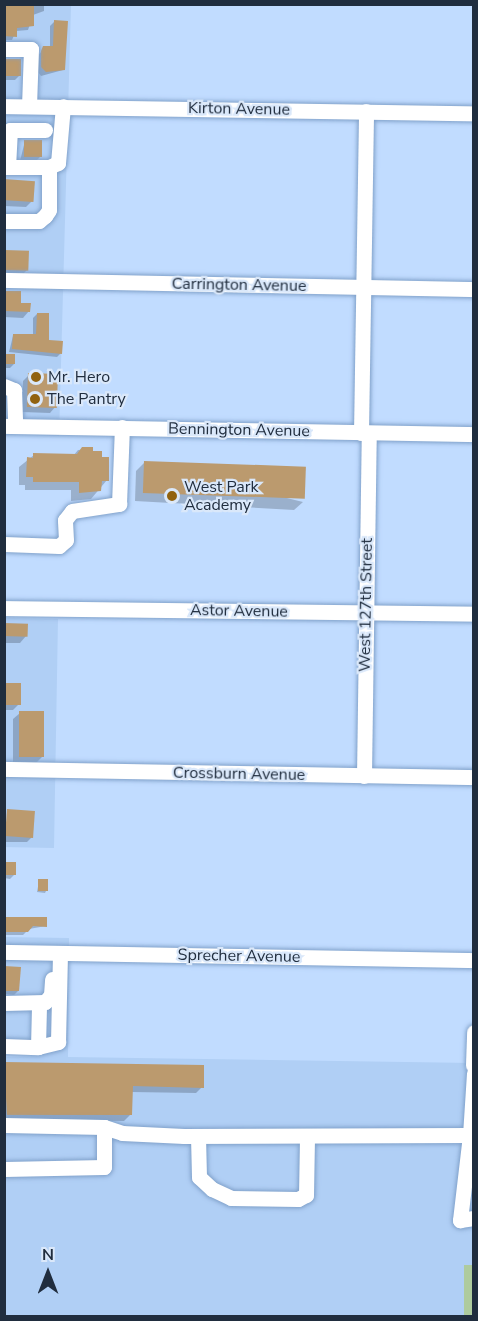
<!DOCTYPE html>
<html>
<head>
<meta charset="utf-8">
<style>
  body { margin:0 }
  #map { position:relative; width:478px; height:1321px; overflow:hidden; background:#c1dcff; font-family:"Nunito Sans",sans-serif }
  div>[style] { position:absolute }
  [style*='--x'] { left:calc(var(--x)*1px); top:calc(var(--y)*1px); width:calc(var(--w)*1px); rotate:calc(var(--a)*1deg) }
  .built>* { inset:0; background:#b0cff5; transform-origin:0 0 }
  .green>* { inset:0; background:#aecb9e; transform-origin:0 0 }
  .shadow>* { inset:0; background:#0003 }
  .building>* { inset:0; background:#bb9a6e; transform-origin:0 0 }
  .roads { filter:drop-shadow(0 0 2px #80a1ca) drop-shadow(0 0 2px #80a1ca) }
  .minor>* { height:15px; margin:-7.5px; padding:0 7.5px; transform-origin:7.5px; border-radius:7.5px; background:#fff }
  .dots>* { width:16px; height:16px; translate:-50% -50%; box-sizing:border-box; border:3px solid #dae8fa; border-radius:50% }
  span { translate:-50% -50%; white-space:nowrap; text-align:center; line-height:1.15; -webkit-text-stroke:4.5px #dae8fa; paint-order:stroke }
  .street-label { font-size:16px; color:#202d3e }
  .poi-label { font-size:16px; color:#202d3e }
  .left { translate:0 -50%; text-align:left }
  .frame { position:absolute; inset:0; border:6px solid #202d3e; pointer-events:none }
  .north { position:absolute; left:18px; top:1243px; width:60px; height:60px; -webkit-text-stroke:4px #dae8fa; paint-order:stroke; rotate:0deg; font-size:16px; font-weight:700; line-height:24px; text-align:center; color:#202d3e }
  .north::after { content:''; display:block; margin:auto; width:21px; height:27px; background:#202d3e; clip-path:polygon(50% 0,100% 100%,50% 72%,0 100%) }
</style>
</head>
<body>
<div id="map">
  <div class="built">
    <i style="clip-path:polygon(5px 5px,71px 5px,59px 436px,5px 434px)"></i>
    <i style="left:5px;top:618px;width:53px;height:229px;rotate:1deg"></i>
    <i style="clip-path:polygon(5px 937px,69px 938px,68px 1057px,473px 1063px,474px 1265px,465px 1270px,465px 1316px,5px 1316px,5px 1057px,50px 1056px,5px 1054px)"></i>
  </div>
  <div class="green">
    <i style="left:473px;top:1265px;width:51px;height:9px;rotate:90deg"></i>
  </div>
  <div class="shadow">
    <i style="clip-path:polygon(4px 4px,44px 4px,44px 11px,33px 15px,28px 30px,16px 31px,12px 40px,4px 40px)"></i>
    <i style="clip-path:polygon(54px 22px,63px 70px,41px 76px,38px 72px,38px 56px,44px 48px,50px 48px,50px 26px)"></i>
    <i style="clip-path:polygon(4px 59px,19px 60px,19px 76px,15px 80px,4px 80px)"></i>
    <i style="clip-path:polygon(25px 141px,40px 157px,36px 161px,20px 161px)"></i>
    <i style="clip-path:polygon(4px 181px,32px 201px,26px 207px,4px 206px)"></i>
    <i style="clip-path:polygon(4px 252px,27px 270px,21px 276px,4px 276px)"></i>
    <i style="clip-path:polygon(4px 292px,29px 311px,23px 318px,4px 317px)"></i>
    <i style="clip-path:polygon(37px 314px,48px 342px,61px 353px,57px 357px,9px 352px,13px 336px,33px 335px,33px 318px)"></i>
    <i style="clip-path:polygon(4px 355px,14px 364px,10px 368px,4px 368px)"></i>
    <i style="clip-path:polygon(29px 375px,56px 406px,50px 413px,22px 412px,23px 381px)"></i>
    <i style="clip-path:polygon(92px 449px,107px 480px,91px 499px,71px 501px,71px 490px,25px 490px,25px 485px,19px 485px,19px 467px,34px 455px,73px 456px,78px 450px)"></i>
    <i style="clip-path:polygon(144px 463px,303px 502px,294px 510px,135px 501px,136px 471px)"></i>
    <i style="clip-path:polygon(4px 623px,26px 636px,20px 643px,4px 643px)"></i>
    <i style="clip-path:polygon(4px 684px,19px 704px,13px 710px,4px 710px)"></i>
    <i style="clip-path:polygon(20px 713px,42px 757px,36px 763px,13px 763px,13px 719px)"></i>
    <i style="clip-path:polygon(8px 811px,33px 836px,27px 842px,4px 842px)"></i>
    <i style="clip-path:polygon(4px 864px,14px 875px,10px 879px,4px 878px)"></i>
    <i style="clip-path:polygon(39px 881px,46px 891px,45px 893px,37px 892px)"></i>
    <i style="clip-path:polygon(5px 918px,46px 926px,29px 929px,23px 935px,4px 935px)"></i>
    <i style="clip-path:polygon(4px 968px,18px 991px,14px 995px,4px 994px)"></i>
    <i style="clip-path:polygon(4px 1063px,202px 1087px,196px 1093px,131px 1092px,130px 1115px,124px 1121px,4px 1120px)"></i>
  </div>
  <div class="building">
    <i style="clip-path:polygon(6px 4px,34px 4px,34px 26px,17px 28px,17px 37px,4px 36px)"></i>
    <i style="clip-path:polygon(54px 20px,68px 21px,65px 70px,46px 72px,41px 67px,41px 51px,43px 46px,53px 46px)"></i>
    <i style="left:4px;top:59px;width:17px;height:17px"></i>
    <i style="left:24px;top:140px;width:18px;height:17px"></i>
    <i style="left:4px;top:179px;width:31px;height:21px;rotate:4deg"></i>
    <i style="left:4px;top:250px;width:25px;height:20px;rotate:2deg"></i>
    <i style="clip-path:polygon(4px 291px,21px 291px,21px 303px,31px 303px,30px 312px,4px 311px)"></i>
    <i style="clip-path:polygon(37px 313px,49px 313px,49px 340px,63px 341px,62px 354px,12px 349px,13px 334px,36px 334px)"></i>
    <i style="left:4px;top:354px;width:11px;height:10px"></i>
    <i style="left:28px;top:373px;width:30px;height:34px;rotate:2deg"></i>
    <i style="clip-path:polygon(82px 447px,93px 447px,93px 451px,102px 451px,102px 457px,109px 457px,109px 481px,102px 481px,101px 491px,79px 493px,79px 482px,33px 482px,33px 477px,26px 477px,27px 457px,33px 458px,33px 453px,77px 454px)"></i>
    <i style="left:144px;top:461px;width:162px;height:32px;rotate:2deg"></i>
    <i style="left:4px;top:623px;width:24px;height:13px;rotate:2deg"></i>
    <i style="left:4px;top:683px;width:17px;height:22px"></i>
    <i style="left:19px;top:711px;width:25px;height:46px"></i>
    <i style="left:7px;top:809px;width:28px;height:27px;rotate:4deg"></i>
    <i style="left:4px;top:862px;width:12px;height:13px"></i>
    <i style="left:38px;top:879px;width:10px;height:12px"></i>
    <i style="clip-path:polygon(5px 917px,47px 917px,47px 927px,33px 926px,28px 932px,4px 932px)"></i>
    <i style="clip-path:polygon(4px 966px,21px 967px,19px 991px,4px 991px)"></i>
    <i style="clip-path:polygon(4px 1062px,204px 1065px,204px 1088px,133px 1086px,132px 1115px,7px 1115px)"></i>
  </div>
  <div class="roads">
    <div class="minor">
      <i style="--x:4;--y:49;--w:27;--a:0"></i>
      <i style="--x:31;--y:49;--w:57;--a:92"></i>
      <i style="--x:4;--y:106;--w:470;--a:0.9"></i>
      <i style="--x:4;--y:167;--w:45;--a:0"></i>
      <i style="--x:49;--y:167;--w:10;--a:-24"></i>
      <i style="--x:58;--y:163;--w:57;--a:-85"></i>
      <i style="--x:8;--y:167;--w:37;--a:-87"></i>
      <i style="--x:10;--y:130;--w:35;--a:0"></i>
      <i style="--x:4;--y:221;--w:35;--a:0"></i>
      <i style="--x:39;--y:221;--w:8;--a:-40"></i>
      <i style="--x:45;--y:216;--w:7;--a:-56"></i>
      <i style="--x:49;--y:210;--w:43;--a:-90"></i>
      <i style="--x:4;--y:280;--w:470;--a:1.1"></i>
      <i style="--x:4;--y:386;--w:11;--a:22"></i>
      <i style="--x:14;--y:390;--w:36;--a:88"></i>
      <i style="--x:4;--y:426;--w:470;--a:1"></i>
      <i style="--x:361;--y:433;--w:322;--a:-89.1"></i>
      <i style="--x:4;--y:544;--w:55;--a:2.1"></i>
      <i style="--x:59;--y:546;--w:9;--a:-41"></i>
      <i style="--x:66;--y:540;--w:20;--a:-93"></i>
      <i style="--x:65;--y:520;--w:11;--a:-52"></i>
      <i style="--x:72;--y:511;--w:48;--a:-8.5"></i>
      <i style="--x:119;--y:504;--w:77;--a:-87.8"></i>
      <i style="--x:4;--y:608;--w:470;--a:0.7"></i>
      <i style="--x:4;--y:769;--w:470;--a:1"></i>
      <i style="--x:364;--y:776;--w:343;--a:-89.2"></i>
      <i style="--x:4;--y:952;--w:470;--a:1"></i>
      <i style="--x:4;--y:1003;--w:41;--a:-1.4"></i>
      <i style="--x:45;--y:1002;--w:9;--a:-49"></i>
      <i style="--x:51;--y:995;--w:16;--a:-86"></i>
      <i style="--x:4;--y:1046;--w:34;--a:2"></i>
      <i style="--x:38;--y:1047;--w:42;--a:-88.6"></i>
      <i style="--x:38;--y:1047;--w:21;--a:-14"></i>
      <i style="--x:58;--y:1042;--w:89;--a:-88.7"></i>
      <i style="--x:473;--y:1065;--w:33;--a:-88"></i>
      <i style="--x:4;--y:1125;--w:100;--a:1.1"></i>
      <i style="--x:104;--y:1127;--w:19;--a:18"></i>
      <i style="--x:122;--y:1133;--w:62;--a:2.8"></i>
      <i style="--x:184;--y:1136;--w:286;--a:-0.2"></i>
      <i style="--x:470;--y:1135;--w:62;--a:-86.3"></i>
      <i style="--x:470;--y:1135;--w:86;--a:96.7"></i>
      <i style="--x:460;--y:1220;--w:14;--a:-8"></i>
      <i style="--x:198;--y:1136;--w:41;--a:88.6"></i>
      <i style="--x:199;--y:1177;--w:18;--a:43"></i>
      <i style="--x:212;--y:1189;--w:21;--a:25"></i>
      <i style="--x:231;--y:1198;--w:67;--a:0.9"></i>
      <i style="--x:298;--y:1199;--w:9;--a:-27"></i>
      <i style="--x:306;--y:1195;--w:59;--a:-89"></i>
      <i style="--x:4;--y:1169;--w:100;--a:-1.1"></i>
      <i style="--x:104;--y:1167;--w:40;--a:-90"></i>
    </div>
  </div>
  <div class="dots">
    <i style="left:36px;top:377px;background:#91620f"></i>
    <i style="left:35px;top:399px;background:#91620f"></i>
    <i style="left:172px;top:496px;background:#91620f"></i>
  </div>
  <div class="street-label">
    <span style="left:239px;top:109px;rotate:1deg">Kirton Avenue</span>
    <span style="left:239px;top:285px;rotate:1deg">Carrington Avenue</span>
    <span style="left:239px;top:430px;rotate:1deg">Bennington Avenue</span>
    <span style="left:366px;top:605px;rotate:-89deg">West 127th Street</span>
    <span style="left:239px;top:611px;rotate:1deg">Astor Avenue</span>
    <span style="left:239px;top:774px;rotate:1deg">Crossburn Avenue</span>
    <span style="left:239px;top:956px;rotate:1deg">Sprecher Avenue</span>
  </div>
  <div class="poi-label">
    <span class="left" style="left:48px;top:377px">Mr. Hero</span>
    <span class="left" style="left:47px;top:399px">The Pantry</span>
    <span class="left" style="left:184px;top:496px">West Park<br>Academy</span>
  </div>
  <div class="frame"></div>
  <div class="north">N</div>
</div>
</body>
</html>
